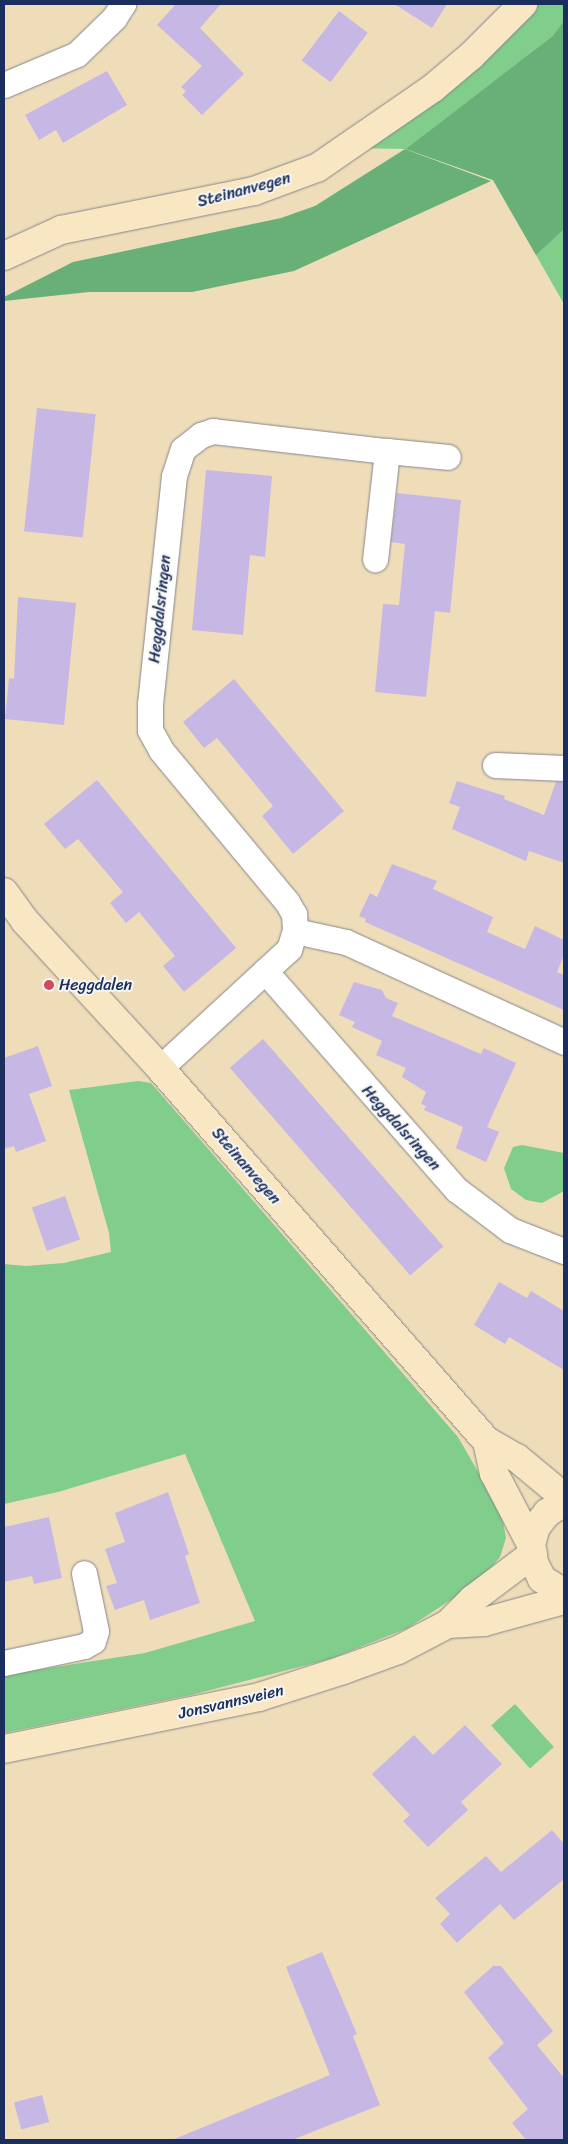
<!DOCTYPE html>
<html>
<head>
<meta charset="utf-8">
<style>
  body { margin:0 }
  #map { position:relative; width:568px; height:2144px; overflow:hidden; background:#efddba; font-family:Sriracha,sans-serif }
  div>[style] { position:absolute }
  [style*='--x'] { left:calc(var(--x)*1px); top:calc(var(--y)*1px); width:calc(var(--w)*1px); rotate:calc(var(--a)*1deg) }
  .green>* { inset:0; background:#80cd8c; transform-origin:0 0 }
  .forest>* { inset:0; background:#68b078 }
  .building>* { inset:0; background:#c6b7e5; transform-origin:0 0 }
  .roads { filter:drop-shadow(0 0 1px #85868c) drop-shadow(0 0 1px #85868c) }
  .street>* { height:25px; margin:-12.5px; padding:0 12.5px; transform-origin:12.5px; border-radius:12.5px; background:#fff }
  .secondary>* { height:28px; margin:-14px; padding:0 14px; transform-origin:14px; border-radius:14px; background:#f9e7c3 }
  .dots>* { width:14px; height:14px; translate:-50% -50%; box-sizing:border-box; border:2px solid #f6f6f2; border-radius:50% }
  span { translate:-50% -50%; white-space:nowrap; text-align:center; line-height:1.15; -webkit-text-stroke:4px #f6f6f2; paint-order:stroke }
  .street-label { font-size:16px; color:#1b2f5e }
  .poi-label { font-size:16px; color:#1b2f5e }
  .left { translate:0 -50%; text-align:left }
  .frame { position:absolute; inset:0; border:5px solid #1b2f5e; pointer-events:none }
</style>
</head>
<body>
<div id="map">
  <div class="green">
    <i style="clip-path:polygon(523px 4px,564px 4px,564px 304px,493px 180px,406px 149px,349px 148px)"></i>
    <i style="clip-path:polygon(138px 1081px,151px 1083px,458px 1437px,492px 1496px,503px 1521px,506px 1538px,500px 1557px,481px 1580px,408px 1628px,330px 1659px,191px 1695px,4px 1733px,4px 1675px,145px 1653px,255px 1621px,185px 1454px,58px 1492px,4px 1504px,4px 1264px,26px 1266px,64px 1263px,111px 1252px,109px 1233px,69px 1090px)"></i>
    <i style="clip-path:polygon(522px 1145px,564px 1153px,564px 1191px,542px 1203px,526px 1200px,511px 1189px,504px 1168px,513px 1147px)"></i>
    <i style="left:515px;top:1704px;width:58px;height:32px;rotate:48deg"></i>
  </div>
  <div class="forest">
    <i style="clip-path:polygon(564px 21px,564px 229px,536px 255px,493px 180px,406px 149px,553px 36px)"></i>
    <i style="clip-path:polygon(405px 149px,491px 181px,294px 271px,192px 292px,89px 292px,4px 301px,4px 297px,73px 262px,281px 218px,315px 206px)"></i>
  </div>
  <div class="building">
    <i style="clip-path:polygon(176px 4px,221px 4px,200px 28px,244px 74px,202px 115px,182px 95px,186px 91px,181px 87px,202px 66px,157px 25px)"></i>
    <i style="clip-path:polygon(394px 4px,447px 4px,432px 28px)"></i>
    <i style="left:339px;top:11px;width:36px;height:62px;rotate:37deg"></i>
    <i style="clip-path:polygon(107px 71px,127px 105px,63px 143px,56px 130px,39px 140px,25px 115px)"></i>
    <i style="left:37px;top:408px;width:59px;height:124px;rotate:6deg"></i>
    <i style="clip-path:polygon(206px 470px,272px 476px,265px 557px,250px 555px,243px 635px,192px 630px)"></i>
    <i style="clip-path:polygon(397px 493px,461px 500px,450px 613px,435px 611px,426px 697px,375px 692px,383px 604px,399px 605px,405px 544px,391px 542px)"></i>
    <i style="clip-path:polygon(18px 597px,76px 603px,64px 725px,5px 719px,9px 678px,14px 679px)"></i>
    <i style="clip-path:polygon(234px 679px,344px 811px,293px 854px,262px 816px,273px 806px,217px 738px,204px 748px,183px 722px)"></i>
    <i style="clip-path:polygon(97px 780px,236px 948px,184px 992px,163px 966px,175px 956px,139px 912px,126px 923px,110px 903px,123px 892px,78px 839px,65px 849px,44px 824px)"></i>
    <i style="clip-path:polygon(457px 781px,505px 796px,504px 799px,544px 815px,556px 782px,564px 782px,564px 863px,529px 851px,526px 861px,452px 829px,460px 807px,449px 803px)"></i>
    <i style="clip-path:polygon(392px 864px,437px 881px,433px 889px,493px 917px,487px 932px,525px 949px,535px 926px,564px 940px,564px 955px,557px 972px,564px 975px,564px 1010px,365px 922px,366px 919px,359px 916px,370px 893px,377px 897px)"></i>
    <i style="clip-path:polygon(354px 982px,382px 990px,386px 998px,398px 1003px,392px 1016px,481px 1054px,484px 1048px,516px 1063px,487px 1127px,499px 1132px,486px 1162px,456px 1148px,463px 1127px,424px 1110px,426px 1106px,421px 1104px,426px 1092px,402px 1077px,406px 1068px,376px 1055px,382px 1041px,352px 1027px,355px 1022px,339px 1015px)"></i>
    <i style="left:263px;top:1039px;width:275px;height:44px;rotate:49deg"></i>
    <i style="clip-path:polygon(38px 1046px,52px 1086px,29px 1094px,46px 1141px,16px 1152px,14px 1146px,4px 1149px,4px 1058px)"></i>
    <i style="left:65px;top:1196px;width:46px;height:35px;rotate:71deg"></i>
    <i style="clip-path:polygon(499px 1282px,527px 1298px,531px 1291px,564px 1311px,564px 1370px,509px 1337px,505px 1344px,474px 1325px)"></i>
    <i style="clip-path:polygon(168px 1492px,189px 1554px,185px 1556px,200px 1603px,150px 1620px,144px 1600px,115px 1610px,106px 1586px,117px 1583px,105px 1549px,125px 1542px,115px 1513px)"></i>
    <i style="clip-path:polygon(49px 1517px,62px 1578px,34px 1584px,32px 1576px,4px 1582px,4px 1527px)"></i>
    <i style="clip-path:polygon(465px 1725px,502px 1764px,461px 1802px,468px 1810px,428px 1847px,403px 1821px,410px 1815px,372px 1774px,414px 1735px,433px 1755px)"></i>
    <i style="clip-path:polygon(552px 1830px,564px 1844px,564px 1879px,514px 1920px,500px 1904px,457px 1943px,440px 1924px,450px 1914px,435px 1898px,486px 1856px,501px 1872px)"></i>
    <i style="clip-path:polygon(322px 1952px,357px 2034px,353px 2036px,380px 2105px,292px 2140px,172px 2140px,330px 2075px,286px 1967px)"></i>
    <i style="clip-path:polygon(493px 1966px,501px 1966px,553px 2031px,537px 2045px,564px 2078px,564px 2140px,526px 2140px,512px 2123px,528px 2109px,488px 2058px,504px 2043px,464px 1992px)"></i>
    <i style="left:42px;top:2095px;width:28px;height:29px;rotate:75deg"></i>
  </div>
  <div class="roads">
    <div class="street">
      <i style="--x:4;--y:85;--w:79;--a:-23"></i>
      <i style="--x:77;--y:54;--w:52;--a:-44.2"></i>
      <i style="--x:114;--y:18;--w:17;--a:-57"></i>
      <i style="--x:387;--y:451;--w:61;--a:5.6"></i>
      <i style="--x:495;--y:765;--w:69;--a:2.5"></i>
      <i style="--x:295;--y:931;--w:52;--a:12.2"></i>
      <i style="--x:346;--y:942;--w:240;--a:24.6"></i>
      <i style="--x:265;--y:971;--w:291;--a:48.8"></i>
      <i style="--x:457;--y:1190;--w:66;--a:37"></i>
      <i style="--x:510;--y:1230;--w:58;--a:21.3"></i>
      <i style="--x:160;--y:1068;--w:176;--a:-42.7"></i>
      <i style="--x:289;--y:949;--w:19;--a:-72"></i>
      <i style="--x:295;--y:931;--w:17;--a:-93"></i>
      <i style="--x:294;--y:914;--w:14;--a:-120"></i>
      <i style="--x:287;--y:902;--w:197;--a:-129.7"></i>
      <i style="--x:161;--y:750;--w:23;--a:-119"></i>
      <i style="--x:150;--y:730;--w:26;--a:-90"></i>
      <i style="--x:150;--y:704;--w:229;--a:-84"></i>
      <i style="--x:174;--y:476;--w:28;--a:-72"></i>
      <i style="--x:183;--y:449;--w:23;--a:-38"></i>
      <i style="--x:201;--y:435;--w:13;--a:-18"></i>
      <i style="--x:213;--y:431;--w:175;--a:6.6"></i>
      <i style="--x:387;--y:451;--w:109;--a:96.3"></i>
      <i style="--x:4;--y:1663;--w:82;--a:-12"></i>
      <i style="--x:84;--y:1646;--w:10;--a:-29"></i>
      <i style="--x:93;--y:1641;--w:10;--a:-73"></i>
      <i style="--x:96;--y:1631;--w:59;--a:-101.7"></i>
    </div>
    <div class="secondary">
      <i style="--x:4;--y:256;--w:63;--a:-24.5"></i>
      <i style="--x:61;--y:230;--w:197;--a:-11.4"></i>
      <i style="--x:254;--y:191;--w:67;--a:-20.1"></i>
      <i style="--x:317;--y:168;--w:141;--a:-34.6"></i>
      <i style="--x:433;--y:88;--w:50;--a:-40.1"></i>
      <i style="--x:471;--y:56;--w:74;--a:-45"></i>
      <i style="--x:4;--y:892;--w:36;--a:54"></i>
      <i style="--x:25;--y:921;--w:200;--a:47.4"></i>
      <i style="--x:160;--y:1068;--w:496;--a:48.8"></i>
      <i style="--x:487;--y:1441;--w:34;--a:30"></i>
      <i style="--x:517;--y:1458;--w:61;--a:39.7"></i>
      <i style="--x:487;--y:1441;--w:33;--a:78"></i>
      <i style="--x:494;--y:1473;--w:80;--a:62.5"></i>
      <i style="--x:564;--y:1502;--w:20;--a:147"></i>
      <i style="--x:547;--y:1513;--w:18;--a:128"></i>
      <i style="--x:536;--y:1527;--w:18;--a:106"></i>
      <i style="--x:531;--y:1544;--w:19;--a:81"></i>
      <i style="--x:534;--y:1563;--w:18;--a:63"></i>
      <i style="--x:542;--y:1579;--w:26;--a:32"></i>
      <i style="--x:448;--y:1624;--w:36;--a:-3"></i>
      <i style="--x:484;--y:1622;--w:83;--a:-15.4"></i>
      <i style="--x:4;--y:1749;--w:260;--a:-11.5"></i>
      <i style="--x:259;--y:1697;--w:88;--a:-17.8"></i>
      <i style="--x:343;--y:1670;--w:59;--a:-20"></i>
      <i style="--x:398;--y:1650;--w:56;--a:-27.5"></i>
      <i style="--x:448;--y:1624;--w:35;--a:-45"></i>
      <i style="--x:473;--y:1599;--w:75;--a:-36.9"></i>
    </div>
  </div>
  <div class="dots">
    <i style="left:49px;top:985px;background:#d1495b"></i>
  </div>
  <div class="street-label">
    <span style="left:244px;top:190px;rotate:-15deg">Steinanvegen</span>
    <span style="left:160px;top:609px;rotate:-84deg">Heggdalsringen</span>
    <span style="left:401px;top:1128px;rotate:48deg">Heggdalsringen</span>
    <span style="left:246px;top:1166px;rotate:49deg">Steinanvegen</span>
    <span style="left:231px;top:1702px;rotate:-13deg">Jonsvannsveien</span>
  </div>
  <div class="poi-label">
    <span class="left" style="left:59px;top:985px">Heggdalen</span>
  </div>
  <div class="frame"></div>
</div>
</body>
</html>
